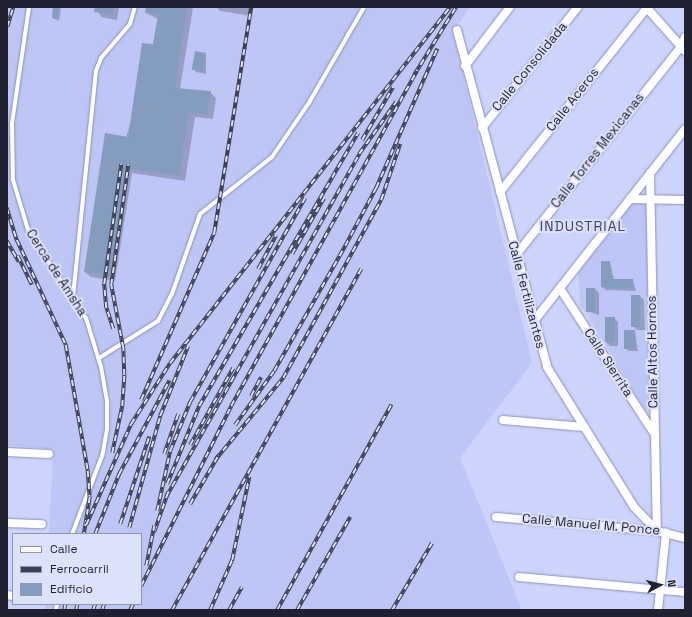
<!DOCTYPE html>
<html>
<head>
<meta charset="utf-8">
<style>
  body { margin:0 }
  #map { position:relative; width:692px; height:617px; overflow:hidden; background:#ccd4fd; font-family:"Space Grotesk",sans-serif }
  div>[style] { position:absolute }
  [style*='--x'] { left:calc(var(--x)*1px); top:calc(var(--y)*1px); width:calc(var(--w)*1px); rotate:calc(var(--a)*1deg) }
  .built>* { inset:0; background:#bdc6f4 }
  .shadow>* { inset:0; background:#0003 }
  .building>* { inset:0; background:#849cbe; transform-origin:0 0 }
  .roads { filter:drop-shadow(0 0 1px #8b92b8) drop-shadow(0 0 1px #8b92b8) }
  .service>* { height:4px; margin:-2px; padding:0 2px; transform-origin:2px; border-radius:2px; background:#fff }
  .minor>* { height:8px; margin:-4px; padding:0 4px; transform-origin:4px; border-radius:4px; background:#fff }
  .rail>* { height:3.5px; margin-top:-1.75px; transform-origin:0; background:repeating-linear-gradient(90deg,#dde2fb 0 6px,#3d4054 0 12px); box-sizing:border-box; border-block:1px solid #3d4054 }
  span { translate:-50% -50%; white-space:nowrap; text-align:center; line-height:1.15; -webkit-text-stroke:4px #dde2fb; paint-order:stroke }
  .street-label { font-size:13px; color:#1f2130 }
  .neighbourhood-label { font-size:14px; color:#3b4061; letter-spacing:1px }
  .frame { position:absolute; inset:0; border:8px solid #1f2130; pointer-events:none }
  .legend { position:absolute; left:12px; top:533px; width:130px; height:72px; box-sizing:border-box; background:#dde2fb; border:1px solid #9195aa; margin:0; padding:5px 7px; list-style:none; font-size:12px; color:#1f2130 }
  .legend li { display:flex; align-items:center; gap:8px; height:20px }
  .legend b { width:20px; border:1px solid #9195aa }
  .north { position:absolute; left:640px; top:565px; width:40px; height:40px; -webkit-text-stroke:3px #dde2fb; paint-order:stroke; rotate:83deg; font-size:11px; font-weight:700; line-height:16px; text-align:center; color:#1f2130 }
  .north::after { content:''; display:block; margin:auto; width:14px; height:18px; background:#1f2130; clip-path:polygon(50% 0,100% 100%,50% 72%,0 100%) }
</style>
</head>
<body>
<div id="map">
  <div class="built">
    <i style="clip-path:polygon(7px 7px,470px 7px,453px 32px,532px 363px,460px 458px,522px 610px,45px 610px,45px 604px,141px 604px,141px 534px,49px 534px,53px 449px,7px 445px)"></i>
    <i style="clip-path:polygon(634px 202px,646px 203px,649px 407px,645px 410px,580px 303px,578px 273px)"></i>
  </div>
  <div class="shadow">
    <i style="clip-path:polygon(54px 7px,61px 8px,59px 21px,53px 18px)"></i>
    <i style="clip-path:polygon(96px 7px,119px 7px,117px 20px,101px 17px)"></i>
    <i style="clip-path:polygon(147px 7px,193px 7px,180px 89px,210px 92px,216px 98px,213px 119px,195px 117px,185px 181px,132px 173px,115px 281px,91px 277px,85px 272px,154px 46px,158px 19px,146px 13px)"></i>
    <i style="clip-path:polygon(216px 7px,253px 7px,252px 16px,220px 11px)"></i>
    <i style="clip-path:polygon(206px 54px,206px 74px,196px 72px,194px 70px)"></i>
    <i style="clip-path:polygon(610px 262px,614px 280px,633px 280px,636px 291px,606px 290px,602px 287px)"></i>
    <i style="clip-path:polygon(595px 289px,599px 293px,599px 315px,587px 311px)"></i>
    <i style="clip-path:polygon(640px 296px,644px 300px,645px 330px,637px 330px,633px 326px)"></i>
    <i style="clip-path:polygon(614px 318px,618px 322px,618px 346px,610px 346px,606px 342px)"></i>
    <i style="clip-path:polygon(635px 331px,638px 351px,628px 351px,626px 348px)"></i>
  </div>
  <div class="building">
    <i style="clip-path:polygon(53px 7px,59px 7px,57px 19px,52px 18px)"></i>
    <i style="clip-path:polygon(95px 7px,113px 7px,112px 15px,94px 12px)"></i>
    <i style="clip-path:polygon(146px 7px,187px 7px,175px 88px,211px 91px,207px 114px,189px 112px,179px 176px,126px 168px,110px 276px,84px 272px,105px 133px,128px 137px,142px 43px,153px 44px,158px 15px,145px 13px)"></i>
    <i style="left:195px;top:51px;width:11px;height:19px;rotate:10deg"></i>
    <i style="clip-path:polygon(601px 261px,610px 261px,611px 279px,633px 279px,633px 288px,601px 287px)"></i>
    <i style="left:586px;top:288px;width:9px;height:24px"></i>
    <i style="left:631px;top:295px;width:9px;height:32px"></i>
    <i style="left:605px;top:317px;width:10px;height:25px"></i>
    <i style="left:624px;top:330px;width:11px;height:19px"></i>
  </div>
  <div class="roads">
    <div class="service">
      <i style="--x:29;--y:7;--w:118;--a:98.3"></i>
      <i style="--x:12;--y:124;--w:56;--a:89"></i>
      <i style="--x:13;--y:180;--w:55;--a:73.2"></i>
      <i style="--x:29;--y:233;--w:102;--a:56.2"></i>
      <i style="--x:86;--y:318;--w:51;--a:73"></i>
      <i style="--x:101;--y:367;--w:36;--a:80"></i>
      <i style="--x:107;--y:402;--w:27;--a:90"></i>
      <i style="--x:107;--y:429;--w:27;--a:100"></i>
      <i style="--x:102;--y:456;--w:84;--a:111"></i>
      <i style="--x:73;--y:297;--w:227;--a:-84.2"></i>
      <i style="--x:96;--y:71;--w:14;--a:-69"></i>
      <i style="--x:101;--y:58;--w:45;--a:-49.5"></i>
      <i style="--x:130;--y:24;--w:18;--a:-74"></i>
      <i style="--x:99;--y:358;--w:70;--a:-32.1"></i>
      <i style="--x:158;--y:321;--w:30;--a:-63"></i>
      <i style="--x:172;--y:294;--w:85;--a:-70.7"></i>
      <i style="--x:200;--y:214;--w:92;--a:-38.4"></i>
      <i style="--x:272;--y:157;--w:68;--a:-55.8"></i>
      <i style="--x:310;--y:101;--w:108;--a:-60.1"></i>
      <i style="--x:56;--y:610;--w:6;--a:-81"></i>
    </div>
    <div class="minor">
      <i style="--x:646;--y:7;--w:59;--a:48.4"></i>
      <i style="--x:457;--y:30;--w:349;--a:75"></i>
      <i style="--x:547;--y:367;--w:165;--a:58.1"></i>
      <i style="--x:634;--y:507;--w:33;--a:46"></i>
      <i style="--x:465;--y:66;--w:74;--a:-52.7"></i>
      <i style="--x:482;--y:128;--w:154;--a:-51.6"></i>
      <i style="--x:650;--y:173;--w:357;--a:88.9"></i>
      <i style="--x:500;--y:192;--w:236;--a:-51.4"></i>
      <i style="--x:630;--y:199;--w:55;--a:1"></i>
      <i style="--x:516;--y:255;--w:265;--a:-51.6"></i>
      <i style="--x:681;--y:47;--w:11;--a:-68"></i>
      <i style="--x:561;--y:290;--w:173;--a:57"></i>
      <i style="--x:534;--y:321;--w:244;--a:-51.8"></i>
      <i style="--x:503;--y:420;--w:81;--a:4.9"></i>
      <i style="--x:7;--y:452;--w:42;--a:2.7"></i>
      <i style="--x:496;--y:517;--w:162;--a:5"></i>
      <i style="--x:657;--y:531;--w:29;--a:14"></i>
      <i style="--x:7;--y:523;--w:35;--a:2"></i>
      <i style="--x:519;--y:577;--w:167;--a:5.2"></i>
      <i style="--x:7;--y:595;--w:6;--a:9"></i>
      <i style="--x:658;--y:610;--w:78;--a:-84.1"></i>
    </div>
  </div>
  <div class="rail">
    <i style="--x:7;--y:27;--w:21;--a:-73"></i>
    <i style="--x:414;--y:75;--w:80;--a:-58.3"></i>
    <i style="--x:362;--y:140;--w:61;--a:-59.7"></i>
    <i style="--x:7;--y:208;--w:34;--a:73"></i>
    <i style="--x:17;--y:240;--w:116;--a:65"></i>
    <i style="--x:66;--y:345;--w:128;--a:80.1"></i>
    <i style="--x:88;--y:471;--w:26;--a:86"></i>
    <i style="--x:90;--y:497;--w:37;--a:99"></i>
    <i style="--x:7;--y:241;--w:24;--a:60"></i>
    <i style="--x:292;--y:254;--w:64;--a:-60.3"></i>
    <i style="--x:18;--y:256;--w:32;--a:64"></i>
    <i style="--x:258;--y:269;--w:38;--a:-62"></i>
    <i style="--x:113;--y:329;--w:22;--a:-108"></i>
    <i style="--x:106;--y:308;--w:24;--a:-95"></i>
    <i style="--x:104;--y:284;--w:121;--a:-81.9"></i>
    <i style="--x:251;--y:396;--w:21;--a:-62"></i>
    <i style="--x:141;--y:400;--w:182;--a:-66.4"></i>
    <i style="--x:214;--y:233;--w:229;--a:-80.7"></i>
    <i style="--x:235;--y:425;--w:67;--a:-54.2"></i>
    <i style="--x:274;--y:371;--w:144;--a:-60.4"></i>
    <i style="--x:345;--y:246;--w:66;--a:-61.9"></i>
    <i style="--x:376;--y:188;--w:152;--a:-66.3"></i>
    <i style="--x:190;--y:445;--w:88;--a:-60.8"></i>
    <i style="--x:112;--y:453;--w:48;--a:-78"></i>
    <i style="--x:122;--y:406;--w:31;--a:-86"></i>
    <i style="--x:124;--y:375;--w:27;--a:-92"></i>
    <i style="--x:123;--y:348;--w:64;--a:-100.8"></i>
    <i style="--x:111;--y:285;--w:121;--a:-81.9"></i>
    <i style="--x:164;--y:454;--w:42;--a:-70.7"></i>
    <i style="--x:215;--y:460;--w:107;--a:-50.3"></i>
    <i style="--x:283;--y:378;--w:203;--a:-61.2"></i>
    <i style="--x:381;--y:200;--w:59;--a:-71.3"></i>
    <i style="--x:167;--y:484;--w:84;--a:-67.7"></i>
    <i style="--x:199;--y:406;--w:316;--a:-59.8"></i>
    <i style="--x:166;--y:497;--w:394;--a:-60.6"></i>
    <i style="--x:359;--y:154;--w:64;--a:-54.6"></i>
    <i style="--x:190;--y:504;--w:56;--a:-59.7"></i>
    <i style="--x:157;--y:511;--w:61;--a:-77.8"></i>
    <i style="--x:170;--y:451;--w:53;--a:-67.8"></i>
    <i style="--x:190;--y:402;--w:234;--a:-60.6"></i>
    <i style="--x:120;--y:524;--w:92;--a:-71.6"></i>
    <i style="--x:86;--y:525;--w:111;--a:-66"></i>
    <i style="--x:131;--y:424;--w:72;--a:-57.4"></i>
    <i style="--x:170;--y:363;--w:453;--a:-51.8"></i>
    <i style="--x:129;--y:528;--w:116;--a:-74.5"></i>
    <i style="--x:160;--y:416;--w:75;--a:-68.2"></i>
    <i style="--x:154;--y:532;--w:42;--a:-70.7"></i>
    <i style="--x:95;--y:534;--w:65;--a:-68.2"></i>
    <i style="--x:119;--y:474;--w:106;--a:-61.7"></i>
    <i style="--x:146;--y:566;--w:41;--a:-78.7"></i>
    <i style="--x:141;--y:586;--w:201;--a:-63.4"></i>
    <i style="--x:231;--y:406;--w:383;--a:-61"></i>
    <i style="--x:64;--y:610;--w:6;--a:-81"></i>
    <i style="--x:76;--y:610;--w:6;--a:-81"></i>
    <i style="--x:93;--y:610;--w:6;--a:-72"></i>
    <i style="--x:102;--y:610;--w:6;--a:-72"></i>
    <i style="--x:130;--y:610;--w:7;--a:-63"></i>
    <i style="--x:172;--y:610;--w:390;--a:-61"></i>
    <i style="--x:210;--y:610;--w:55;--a:-66.3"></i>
    <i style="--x:232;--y:560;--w:85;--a:-78.4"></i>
    <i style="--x:229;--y:610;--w:26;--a:-61"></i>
    <i style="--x:277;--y:610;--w:235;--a:-60.9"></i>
    <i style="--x:297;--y:610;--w:107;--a:-60.3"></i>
    <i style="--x:392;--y:610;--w:78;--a:-59.2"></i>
  </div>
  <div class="street-label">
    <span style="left:530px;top:67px;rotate:-51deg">Calle Consolidada</span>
    <span style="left:573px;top:100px;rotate:-52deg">Calle Aceros</span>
    <span style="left:598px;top:151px;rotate:-52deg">Calle Torres Mexicanas</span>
    <span style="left:56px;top:273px;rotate:57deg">Cerca de Amsha</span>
    <span style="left:526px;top:295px;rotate:75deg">Calle Fertilizantes</span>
    <span style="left:653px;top:352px;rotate:-91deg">Calle Altos Hornos</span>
    <span style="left:608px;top:363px;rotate:57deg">Calle Sierrita</span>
    <span style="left:591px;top:525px;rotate:5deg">Calle Manuel M. Ponce</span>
  </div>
  <div class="neighbourhood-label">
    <span style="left:583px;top:226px">INDUSTRIAL</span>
  </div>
  <div class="frame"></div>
  <ul class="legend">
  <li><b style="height:5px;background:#fff"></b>Calle</li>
  <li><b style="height:5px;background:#3d4054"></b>Ferrocarril</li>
  <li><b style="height:11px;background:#849cbe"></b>Edificio</li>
  </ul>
  <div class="north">N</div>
</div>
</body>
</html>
